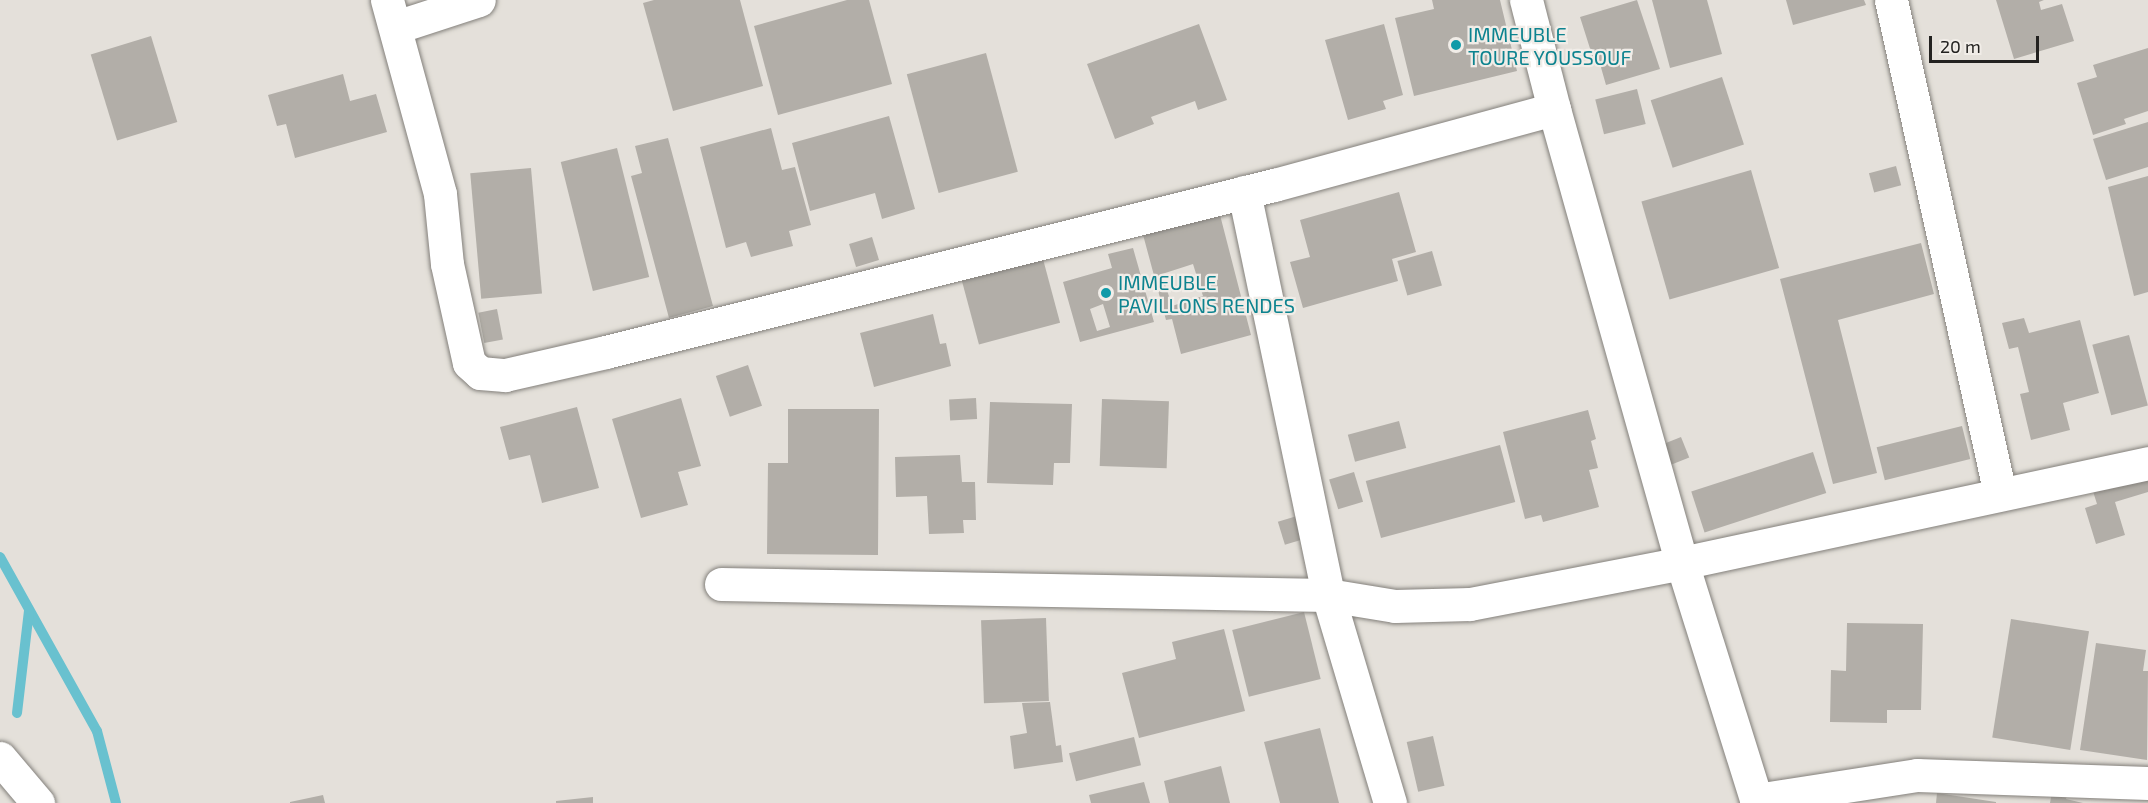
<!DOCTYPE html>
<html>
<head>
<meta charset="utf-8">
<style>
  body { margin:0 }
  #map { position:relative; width:2148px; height:803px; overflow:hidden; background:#e4e0da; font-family:"Exo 2",sans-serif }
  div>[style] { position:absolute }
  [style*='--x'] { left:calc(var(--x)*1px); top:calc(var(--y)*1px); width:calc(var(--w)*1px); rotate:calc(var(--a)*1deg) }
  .stream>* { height:10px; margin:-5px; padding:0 5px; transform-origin:5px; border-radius:5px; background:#69c1cf }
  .building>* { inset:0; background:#b2aea8; transform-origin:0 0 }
  .roads { filter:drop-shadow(0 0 2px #83807b) drop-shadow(0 0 2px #83807b) }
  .street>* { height:33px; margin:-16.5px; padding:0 16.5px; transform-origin:16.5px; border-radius:16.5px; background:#fff }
  .dots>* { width:16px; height:16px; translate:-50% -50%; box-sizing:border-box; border:3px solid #f1ede8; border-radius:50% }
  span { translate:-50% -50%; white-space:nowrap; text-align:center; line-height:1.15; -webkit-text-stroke:4.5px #f1ede8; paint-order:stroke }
  .culture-label { font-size:20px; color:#0d838f }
  .left { translate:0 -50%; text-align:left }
  .scale { position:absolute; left:1929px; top:36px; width:110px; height:27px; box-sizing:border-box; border:3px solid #232220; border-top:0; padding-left:8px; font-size:18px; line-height:21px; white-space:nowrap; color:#232220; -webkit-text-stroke:4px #f1ede8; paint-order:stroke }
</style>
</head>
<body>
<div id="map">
  <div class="stream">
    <i style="--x:0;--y:557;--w:199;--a:60.9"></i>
    <i style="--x:97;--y:731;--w:74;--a:75.2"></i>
    <i style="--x:17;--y:713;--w:103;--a:-83.3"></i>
  </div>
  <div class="building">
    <i style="clip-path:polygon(654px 0,740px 0,763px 86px,673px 111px,643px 3px)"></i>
    <i style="clip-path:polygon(847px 0,869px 0,892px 84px,778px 115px,754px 26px)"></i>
    <i style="clip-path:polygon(1432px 0,1500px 0,1517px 71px,1414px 96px,1395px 18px,1434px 9px)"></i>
    <i style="clip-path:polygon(1637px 0,1660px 69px,1606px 85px,1598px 57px,1593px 58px,1580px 17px)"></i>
    <i style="clip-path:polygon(1652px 0,1707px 0,1722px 54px,1670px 68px)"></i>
    <i style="clip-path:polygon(1786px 0,1864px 0,1866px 5px,1793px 25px)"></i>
    <i style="clip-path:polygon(1996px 0,2044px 0,2039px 2px,2041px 10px,2062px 4px,2074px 41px,2014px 59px)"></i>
    <i style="clip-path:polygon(1199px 24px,1227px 100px,1198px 110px,1195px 101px,1151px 117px,1154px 124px,1115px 139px,1087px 64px)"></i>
    <i style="clip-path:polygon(1384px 24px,1403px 95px,1383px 101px,1386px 109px,1348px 120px,1325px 40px)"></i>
    <i style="left:151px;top:36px;width:90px;height:63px;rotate:73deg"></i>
    <i style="clip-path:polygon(2148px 48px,2148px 111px,2124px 119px,2126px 124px,2093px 135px,2077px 83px,2097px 77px,2093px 65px)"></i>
    <i style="left:986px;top:53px;width:123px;height:82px;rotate:75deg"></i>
    <i style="clip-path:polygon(343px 74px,350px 101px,376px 94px,387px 132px,295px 158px,286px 124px,277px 126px,268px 95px)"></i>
    <i style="left:1722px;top:77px;width:71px;height:75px;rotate:72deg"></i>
    <i style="left:1637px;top:89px;width:36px;height:43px;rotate:76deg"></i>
    <i style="clip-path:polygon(889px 116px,915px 209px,882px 219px,875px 193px,810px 211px,792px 143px)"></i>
    <i style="clip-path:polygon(2148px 122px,2148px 167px,2106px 180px,2093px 139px)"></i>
    <i style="clip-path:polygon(771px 128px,782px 170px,795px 167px,811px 225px,789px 231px,793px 246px,751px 257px,746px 242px,726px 248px,700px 147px)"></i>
    <i style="clip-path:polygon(668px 138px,713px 306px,669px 318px,631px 176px,642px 173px,635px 146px)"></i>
    <i style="left:617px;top:148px;width:133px;height:58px;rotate:76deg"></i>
    <i style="left:1896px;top:166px;width:20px;height:28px;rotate:75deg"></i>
    <i style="left:531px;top:168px;width:126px;height:61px;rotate:85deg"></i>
    <i style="left:1751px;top:170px;width:102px;height:114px;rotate:74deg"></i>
    <i style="clip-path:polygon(2148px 176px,2148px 292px,2134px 296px,2108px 187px)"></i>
    <i style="clip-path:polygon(1399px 192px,1416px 252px,1392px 259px,1398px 281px,1303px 308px,1290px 262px,1310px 257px,1300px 220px)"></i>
    <i style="clip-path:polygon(evenodd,1219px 211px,1251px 335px,1181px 354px,1172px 319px,1166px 320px,1142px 231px,1219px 211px,1193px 264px,1203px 296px,1172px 306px,1162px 274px,1193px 264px)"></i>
    <i style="left:872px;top:237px;width:24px;height:24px;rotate:73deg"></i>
    <i style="clip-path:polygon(1921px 243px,1934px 294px,1838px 320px,1877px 473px,1833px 484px,1780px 279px)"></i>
    <i style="clip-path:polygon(evenodd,1133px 248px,1154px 322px,1080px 342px,1063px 282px,1112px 268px,1108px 254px,1133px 248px,1103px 304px,1110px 327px,1097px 331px,1090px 309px,1103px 304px)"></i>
    <i style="left:1432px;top:251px;width:36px;height:36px;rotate:74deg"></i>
    <i style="left:1043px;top:259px;width:66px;height:84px;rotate:75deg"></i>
    <i style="left:497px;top:309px;width:31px;height:19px;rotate:79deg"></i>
    <i style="clip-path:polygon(933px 314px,940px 344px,946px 343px,951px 366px,874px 387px,860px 333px)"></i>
    <i style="clip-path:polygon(2024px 318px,2029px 333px,2080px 320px,2099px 393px,2063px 403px,2070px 430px,2031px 440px,2020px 394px,2029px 392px,2018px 347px,2009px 349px,2002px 323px)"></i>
    <i style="left:2129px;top:335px;width:73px;height:38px;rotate:75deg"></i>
    <i style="left:748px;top:365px;width:43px;height:34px;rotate:71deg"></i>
    <i style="clip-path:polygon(681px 398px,701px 466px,678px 472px,688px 505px,641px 518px,612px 419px)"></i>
    <i style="left:976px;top:398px;width:21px;height:27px;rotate:87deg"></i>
    <i style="left:1102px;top:399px;width:67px;height:67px;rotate:2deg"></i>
    <i style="clip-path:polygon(990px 402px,1072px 404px,1070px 463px,1054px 463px,1053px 485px,987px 483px)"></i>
    <i style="clip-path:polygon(577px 407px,599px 488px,542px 503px,530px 455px,509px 460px,500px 427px)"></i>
    <i style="clip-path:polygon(788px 409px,879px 409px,878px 555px,767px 554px,768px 463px,788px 463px)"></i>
    <i style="clip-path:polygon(1588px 410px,1596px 439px,1591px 441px,1598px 468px,1589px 470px,1599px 507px,1543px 522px,1541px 515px,1525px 519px,1503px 432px)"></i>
    <i style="left:1399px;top:421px;width:28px;height:53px;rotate:75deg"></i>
    <i style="left:1962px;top:426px;width:34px;height:88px;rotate:76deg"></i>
    <i style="left:1681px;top:437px;width:22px;height:21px;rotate:68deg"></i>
    <i style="left:1500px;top:445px;width:59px;height:139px;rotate:75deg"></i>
    <i style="left:1813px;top:452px;width:43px;height:128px;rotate:72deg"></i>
    <i style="clip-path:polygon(960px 455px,962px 482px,975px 482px,976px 520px,963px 520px,964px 533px,929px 534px,927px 496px,896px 497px,895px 457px)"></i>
    <i style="clip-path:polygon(2148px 468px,2148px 492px,2115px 502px,2125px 535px,2096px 544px,2085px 508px,2097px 504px,2091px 485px)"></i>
    <i style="left:1354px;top:472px;width:31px;height:26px;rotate:73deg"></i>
    <i style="left:1297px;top:516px;width:24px;height:20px;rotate:73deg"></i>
    <i style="left:1304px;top:612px;width:69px;height:74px;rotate:76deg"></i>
    <i style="left:1046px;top:618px;width:83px;height:65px;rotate:88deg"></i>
    <i style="left:2011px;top:619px;width:79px;height:120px;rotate:9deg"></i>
    <i style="clip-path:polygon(1847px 623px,1923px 624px,1921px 710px,1887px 710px,1887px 723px,1830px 722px,1831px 670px,1846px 671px)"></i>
    <i style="clip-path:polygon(1224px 629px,1245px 711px,1139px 738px,1122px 673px,1176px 659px,1172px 642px)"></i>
    <i style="clip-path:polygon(2096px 643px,2146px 650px,2143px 671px,2148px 671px,2147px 760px,2080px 750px)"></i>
    <i style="clip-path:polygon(1050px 702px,1056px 746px,1061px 745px,1063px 762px,1014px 769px,1010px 736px,1027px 733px,1022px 703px)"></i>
    <i style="clip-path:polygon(1320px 728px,1339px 803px,1280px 803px,1264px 742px)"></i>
    <i style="left:1433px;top:736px;width:51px;height:27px;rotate:77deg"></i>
    <i style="left:1134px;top:737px;width:29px;height:67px;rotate:76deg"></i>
    <i style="clip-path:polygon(1221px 766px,1230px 803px,1169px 803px,1164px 781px)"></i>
    <i style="clip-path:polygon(1144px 782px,1150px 803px,1091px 803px,1089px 795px)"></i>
    <i style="clip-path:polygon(2053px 787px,2068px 790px,2066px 799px,2083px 803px,2050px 803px)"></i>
    <i style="clip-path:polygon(1937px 793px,1996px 802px,1996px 803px,1936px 803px)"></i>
    <i style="clip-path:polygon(323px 795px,325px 803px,290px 803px,290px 802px)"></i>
    <i style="clip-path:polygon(593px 797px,593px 803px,556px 803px,556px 801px)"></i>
  </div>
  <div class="roads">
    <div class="street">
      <i style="--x:387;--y:0;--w:201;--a:74.7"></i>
      <i style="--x:440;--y:194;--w:70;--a:84.3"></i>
      <i style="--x:447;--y:264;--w:101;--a:77.5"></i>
      <i style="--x:469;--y:363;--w:15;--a:42"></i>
      <i style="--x:480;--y:373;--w:25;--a:5"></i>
      <i style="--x:505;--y:375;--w:104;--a:-12.8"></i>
      <i style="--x:606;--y:352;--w:689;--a:-14.04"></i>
      <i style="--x:1274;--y:185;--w:290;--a:-15.2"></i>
      <i style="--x:1526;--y:0;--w:113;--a:75.6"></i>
      <i style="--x:1554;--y:109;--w:472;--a:74.3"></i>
      <i style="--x:1682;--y:563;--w:251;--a:72.6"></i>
      <i style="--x:1891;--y:0;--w:506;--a:77.56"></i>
      <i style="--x:396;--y:27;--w:87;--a:-18"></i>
      <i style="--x:1244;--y:192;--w:412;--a:78.2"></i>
      <i style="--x:1328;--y:595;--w:217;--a:73.4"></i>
      <i style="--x:721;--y:584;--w:607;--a:1.04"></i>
      <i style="--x:1328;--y:595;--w:68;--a:9.3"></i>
      <i style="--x:1395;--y:606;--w:75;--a:-1.5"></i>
      <i style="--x:1470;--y:604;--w:216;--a:-10.9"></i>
      <i style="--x:1682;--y:563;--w:477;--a:-12.1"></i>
      <i style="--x:0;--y:758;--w:59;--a:49.8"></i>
      <i style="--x:1756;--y:800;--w:163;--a:-8.8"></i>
      <i style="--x:1917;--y:775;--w:231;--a:2"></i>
    </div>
  </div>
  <div class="dots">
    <i style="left:1456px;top:45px;background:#0f9aa8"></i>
    <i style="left:1106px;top:293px;background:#0f9aa8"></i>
  </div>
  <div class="culture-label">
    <span class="left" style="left:1468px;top:46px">IMMEUBLE<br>TOURE YOUSSOUF</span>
    <span class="left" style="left:1118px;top:294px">IMMEUBLE<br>PAVILLONS RENDES</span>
  </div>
  <div class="scale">20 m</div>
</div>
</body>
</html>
